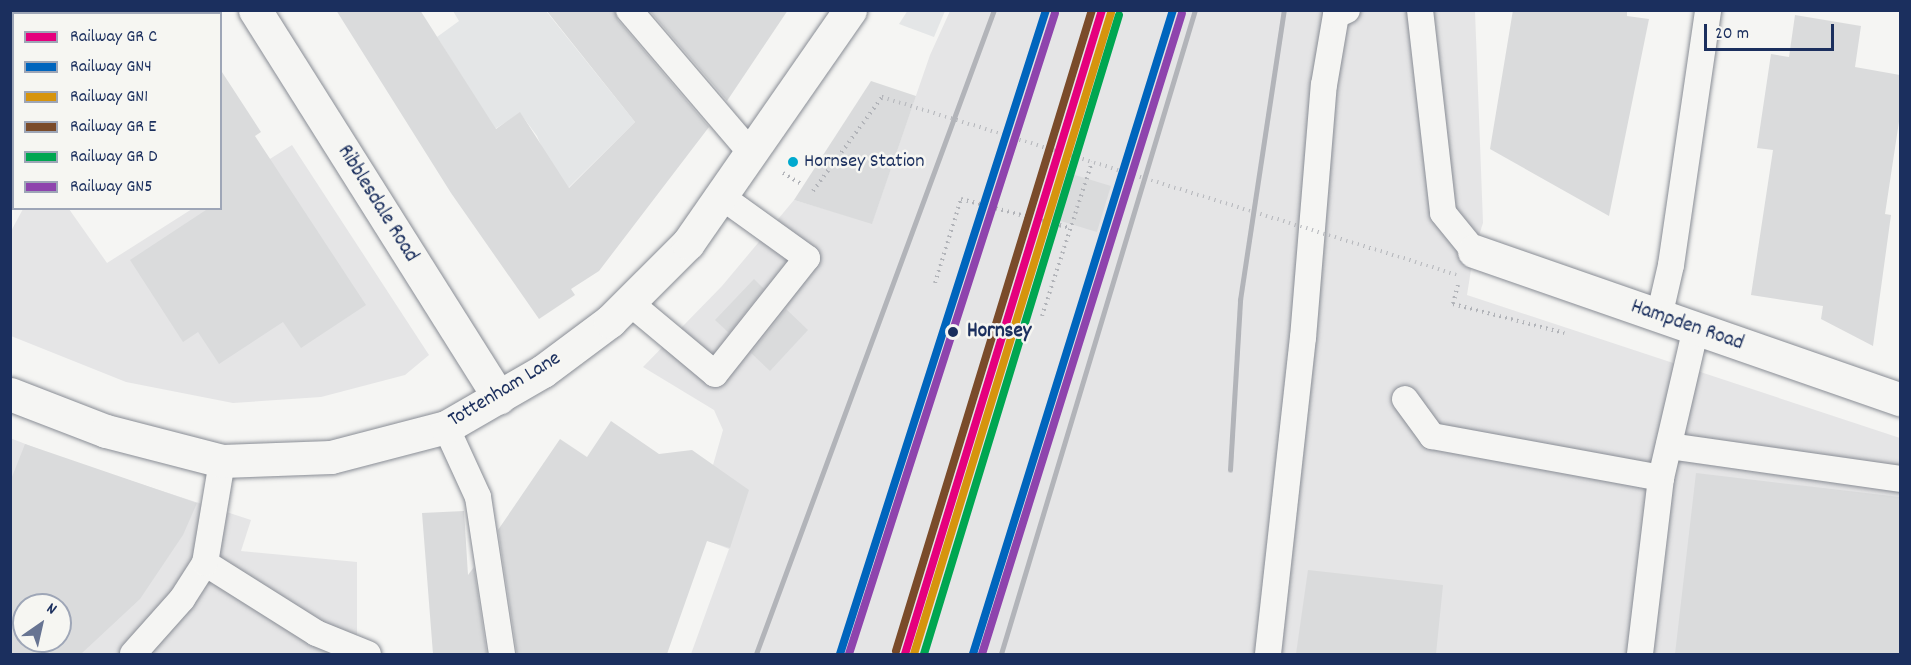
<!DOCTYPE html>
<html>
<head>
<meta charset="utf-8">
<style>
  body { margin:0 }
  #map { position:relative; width:1911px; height:665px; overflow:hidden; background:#f5f5f3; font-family:Dekko,sans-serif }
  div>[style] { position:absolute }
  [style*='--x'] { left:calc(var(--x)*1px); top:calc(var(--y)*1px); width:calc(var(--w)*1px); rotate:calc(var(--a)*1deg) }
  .built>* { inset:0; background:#e5e5e6 }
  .green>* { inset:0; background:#e4e6e7 }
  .building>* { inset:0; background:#dadbdc; transform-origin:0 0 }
  .path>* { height:4px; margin-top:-2px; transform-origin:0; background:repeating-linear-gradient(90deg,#b2b4b9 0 1.5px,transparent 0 6px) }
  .roads { filter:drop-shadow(0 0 2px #898d95) drop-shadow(0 0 2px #898d95) }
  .lane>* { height:26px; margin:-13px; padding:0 13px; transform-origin:13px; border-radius:13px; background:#f5f5f3 }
  .street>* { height:33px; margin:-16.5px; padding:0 16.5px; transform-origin:16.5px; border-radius:16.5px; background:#f5f5f3 }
  .primary>* { height:33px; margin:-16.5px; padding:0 16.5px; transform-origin:16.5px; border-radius:16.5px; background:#f5f5f3 }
  .rail>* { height:4.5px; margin:-2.25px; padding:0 2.25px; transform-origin:2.25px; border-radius:2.25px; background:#b2b4b9 }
  .path-bridge>* { height:4px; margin-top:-2px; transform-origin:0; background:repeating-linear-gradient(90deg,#b2b4b9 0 1.5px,transparent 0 6px) }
  .rail-1>* { height:8px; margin:-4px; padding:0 4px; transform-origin:4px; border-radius:4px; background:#e5007d }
  .rail-2>* { height:8px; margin:-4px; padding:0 4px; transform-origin:4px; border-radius:4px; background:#0065bd }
  .rail-3>* { height:8px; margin:-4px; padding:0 4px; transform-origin:4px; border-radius:4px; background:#d6940e }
  .rail-4>* { height:8px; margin:-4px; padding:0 4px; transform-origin:4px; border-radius:4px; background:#7a4b2a }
  .rail-5>* { height:8px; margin:-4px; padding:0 4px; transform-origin:4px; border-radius:4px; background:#00a651 }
  .rail-6>* { height:8px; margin:-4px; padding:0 4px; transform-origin:4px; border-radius:4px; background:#8e44ad }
  .dots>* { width:16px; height:16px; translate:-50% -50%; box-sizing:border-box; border:3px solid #f6f6f2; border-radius:50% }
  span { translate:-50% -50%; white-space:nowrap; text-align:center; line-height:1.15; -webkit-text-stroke:5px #f6f6f2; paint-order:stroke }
  .bus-label { font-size:20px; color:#1b2f5e }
  .left { translate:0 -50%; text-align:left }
  .street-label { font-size:21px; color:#1b2f5e }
  .stop-label { font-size:21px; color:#1b2f5e; font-weight:700 }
  .frame { position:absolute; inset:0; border:12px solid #1b2f5e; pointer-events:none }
  .legend { position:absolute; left:12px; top:12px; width:210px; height:198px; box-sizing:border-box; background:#f6f6f2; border:2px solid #9ea6b7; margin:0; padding:8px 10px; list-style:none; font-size:18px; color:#1b2f5e }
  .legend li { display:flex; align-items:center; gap:12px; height:30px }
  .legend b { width:30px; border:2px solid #9ea6b7 }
  .north { position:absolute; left:12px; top:593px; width:60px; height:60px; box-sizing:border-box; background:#f6f6f2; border:2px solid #9ea6b7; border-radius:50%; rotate:34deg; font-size:16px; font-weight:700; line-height:24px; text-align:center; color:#1b2f5e }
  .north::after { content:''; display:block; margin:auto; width:21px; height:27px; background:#677492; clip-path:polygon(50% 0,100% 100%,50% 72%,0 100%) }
  .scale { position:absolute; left:1704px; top:24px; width:130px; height:27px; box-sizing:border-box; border:3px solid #1b2f5e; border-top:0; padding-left:8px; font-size:18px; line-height:21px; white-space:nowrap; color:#1b2f5e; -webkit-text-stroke:4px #f6f6f2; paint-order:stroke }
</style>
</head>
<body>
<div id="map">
  <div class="built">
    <i style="clip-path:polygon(950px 11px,1475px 11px,1483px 223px,1474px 251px,1467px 295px,1900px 438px,1900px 654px,691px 654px,729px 549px,693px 535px,723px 430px,714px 410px,643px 367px,722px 286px,794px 200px,872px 223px,930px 55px)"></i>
    <i style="clip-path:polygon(292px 145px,429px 355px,405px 375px,321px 397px,233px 403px,126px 382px,11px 336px,10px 233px,23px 209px,69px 209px,107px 263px,192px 209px,220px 208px,221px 190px)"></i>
    <i style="clip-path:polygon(evenodd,10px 438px,64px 459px,251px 520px,241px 551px,357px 562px,357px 654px,11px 654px,10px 438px,24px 605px,60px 605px,60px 641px,24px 641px,24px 605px)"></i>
  </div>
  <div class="green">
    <i style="clip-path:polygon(908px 10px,945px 10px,945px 11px,934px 37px,899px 24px)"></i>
    <i style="clip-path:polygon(453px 11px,546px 11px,635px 122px,562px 194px,537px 136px,520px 113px,495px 129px,437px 37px,459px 21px)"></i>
  </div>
  <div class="building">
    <i style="clip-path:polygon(336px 10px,420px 10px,496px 129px,520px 112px,569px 188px,635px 122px,546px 10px,614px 10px,618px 20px,709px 127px,599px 271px,571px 289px,575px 295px,539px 319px,451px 193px)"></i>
    <i style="clip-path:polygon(649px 10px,788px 10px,727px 101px)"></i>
    <i style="clip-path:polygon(1513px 10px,1627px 10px,1627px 16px,1649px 19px,1609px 216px,1490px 149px)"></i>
    <i style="clip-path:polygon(1795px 15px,1861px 26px,1855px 67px,1900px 75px,1900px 115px,1885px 214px,1891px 215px,1873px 346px,1821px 319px,1823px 306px,1751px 295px,1773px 150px,1757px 148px,1771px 54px,1789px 57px)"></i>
    <i style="clip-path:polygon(220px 69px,261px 132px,255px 136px,366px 305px,301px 348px,283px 322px,219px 364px,198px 332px,183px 342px,130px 260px,209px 208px,220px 208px)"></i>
    <i style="clip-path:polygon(871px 81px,916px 96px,872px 224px,794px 200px)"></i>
    <i style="left:1065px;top:172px;width:48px;height:48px;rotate:17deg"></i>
    <i style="clip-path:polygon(754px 279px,764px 289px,729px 333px,715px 320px)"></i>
    <i style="clip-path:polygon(786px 309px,808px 330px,770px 371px,751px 353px)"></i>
    <i style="clip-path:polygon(611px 421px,659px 454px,692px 450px,749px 490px,730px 548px,707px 541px,667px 654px,517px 654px,498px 530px,560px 439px,587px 457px)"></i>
    <i style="clip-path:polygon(evenodd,25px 444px,197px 503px,183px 535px,140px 599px,81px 654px,10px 654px,10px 482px,25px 444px,24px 605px,60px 605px,60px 641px,24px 641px,24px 605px)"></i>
    <i style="clip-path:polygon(1696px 473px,1900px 497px,1900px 654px,1675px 654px)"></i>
    <i style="clip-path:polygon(464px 511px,468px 575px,474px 567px,487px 654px,433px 654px,422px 513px)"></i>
    <i style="clip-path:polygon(1308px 570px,1443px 585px,1436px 654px,1296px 654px)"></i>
  </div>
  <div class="path">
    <i style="--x:783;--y:173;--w:23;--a:31"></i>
    <i style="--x:813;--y:191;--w:117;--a:-53.7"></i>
    <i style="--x:935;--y:283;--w:88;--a:-72.8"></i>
    <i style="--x:961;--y:199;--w:113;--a:14.9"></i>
    <i style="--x:1458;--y:285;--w:20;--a:105"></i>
    <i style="--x:1453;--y:304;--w:115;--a:14.6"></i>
    <i style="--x:1042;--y:316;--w:162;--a:-72"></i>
  </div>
  <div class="roads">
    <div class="lane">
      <i style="--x:629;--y:10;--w:191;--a:49.5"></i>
      <i style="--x:1420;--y:10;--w:204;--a:83.5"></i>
      <i style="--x:1443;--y:213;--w:49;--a:50.8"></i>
      <i style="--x:629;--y:302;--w:112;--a:39.9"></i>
      <i style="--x:715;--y:374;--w:148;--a:-51.6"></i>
      <i style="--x:807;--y:258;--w:105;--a:-144.3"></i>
      <i style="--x:1659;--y:317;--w:53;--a:-77"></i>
      <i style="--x:1671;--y:265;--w:258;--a:-81.7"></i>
      <i style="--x:1405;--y:399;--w:46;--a:53.9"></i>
      <i style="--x:1432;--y:436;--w:233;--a:10.4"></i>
      <i style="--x:446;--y:427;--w:77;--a:65.4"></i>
      <i style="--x:478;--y:497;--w:159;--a:81.3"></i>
      <i style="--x:1669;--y:446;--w:233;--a:8.1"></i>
      <i style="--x:205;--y:563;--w:131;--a:32.2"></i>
      <i style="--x:316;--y:633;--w:56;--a:22"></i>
      <i style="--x:133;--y:654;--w:74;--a:-48.3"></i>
      <i style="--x:182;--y:599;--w:43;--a:-57.4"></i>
      <i style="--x:205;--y:563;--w:103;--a:-80.5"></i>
      <i style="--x:1268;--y:654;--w:318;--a:-83.7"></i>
      <i style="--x:1303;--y:338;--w:254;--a:-85.3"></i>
      <i style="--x:1324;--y:85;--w:71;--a:-80.3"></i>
      <i style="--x:1336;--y:15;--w:12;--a:-24"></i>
      <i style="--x:1640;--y:654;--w:177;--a:-83.2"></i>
      <i style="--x:1661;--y:478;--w:154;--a:-76.9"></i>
    </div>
    <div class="street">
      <i style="--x:255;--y:10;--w:458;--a:57.8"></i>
      <i style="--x:1474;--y:251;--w:451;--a:19.2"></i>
    </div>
    <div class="primary">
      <i style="--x:10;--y:394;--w:103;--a:21.1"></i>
      <i style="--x:106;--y:431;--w:120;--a:14.5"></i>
      <i style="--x:222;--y:461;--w:109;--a:-2.1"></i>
      <i style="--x:331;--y:457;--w:119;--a:-14.6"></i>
      <i style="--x:446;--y:427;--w:112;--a:-30"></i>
      <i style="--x:543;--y:371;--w:84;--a:-36.7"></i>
      <i style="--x:610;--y:321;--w:110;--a:-45"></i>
      <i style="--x:688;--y:243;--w:284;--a:-55.2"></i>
    </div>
  </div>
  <div class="rail">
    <i style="--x:1230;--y:470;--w:170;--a:-86.6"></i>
    <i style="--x:1240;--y:300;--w:293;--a:-81.4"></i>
    <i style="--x:756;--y:654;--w:687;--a:-69.72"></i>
    <i style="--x:1001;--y:654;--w:673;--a:-73.24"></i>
  </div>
  <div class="path-bridge">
    <i style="--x:882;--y:97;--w:606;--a:17.18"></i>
  </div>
  <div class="rail-1">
    <i style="--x:905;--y:654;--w:673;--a:-72.99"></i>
  </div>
  <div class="rail-2">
    <i style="--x:840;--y:654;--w:676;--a:-72.26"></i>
    <i style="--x:973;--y:654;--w:674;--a:-72.75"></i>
  </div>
  <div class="rail-3">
    <i style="--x:914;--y:654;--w:671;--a:-72.92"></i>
  </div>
  <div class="rail-4">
    <i style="--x:896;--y:651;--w:670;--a:-73"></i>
  </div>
  <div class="rail-5">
    <i style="--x:924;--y:654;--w:668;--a:-73.03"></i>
  </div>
  <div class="rail-6">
    <i style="--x:849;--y:654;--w:673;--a:-72.18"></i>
    <i style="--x:982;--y:654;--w:671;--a:-72.67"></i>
  </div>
  <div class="dots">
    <i style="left:793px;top:162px;background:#00a9ce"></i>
    <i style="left:953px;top:332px;background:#1b2f5e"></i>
  </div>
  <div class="bus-label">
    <span class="left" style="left:804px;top:162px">Hornsey Station</span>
  </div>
  <div class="street-label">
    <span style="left:377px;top:204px;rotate:58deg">Ribblesdale Road</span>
    <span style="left:1687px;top:326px;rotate:19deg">Hampden Road</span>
    <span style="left:505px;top:390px;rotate:-31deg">Tottenham Lane</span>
  </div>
  <div class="stop-label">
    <span class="left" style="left:967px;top:332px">Hornsey</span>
  </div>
  <div class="frame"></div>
  <ul class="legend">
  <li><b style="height:8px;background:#e5007d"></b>Railway GR C</li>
  <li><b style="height:8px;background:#0065bd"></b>Railway GN4</li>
  <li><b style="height:8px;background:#d6940e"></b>Railway GN1</li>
  <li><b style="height:8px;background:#7a4b2a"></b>Railway GR E</li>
  <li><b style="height:8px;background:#00a651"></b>Railway GR D</li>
  <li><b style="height:8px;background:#8e44ad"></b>Railway GN5</li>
  </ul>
  <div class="north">N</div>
  <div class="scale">20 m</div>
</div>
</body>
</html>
